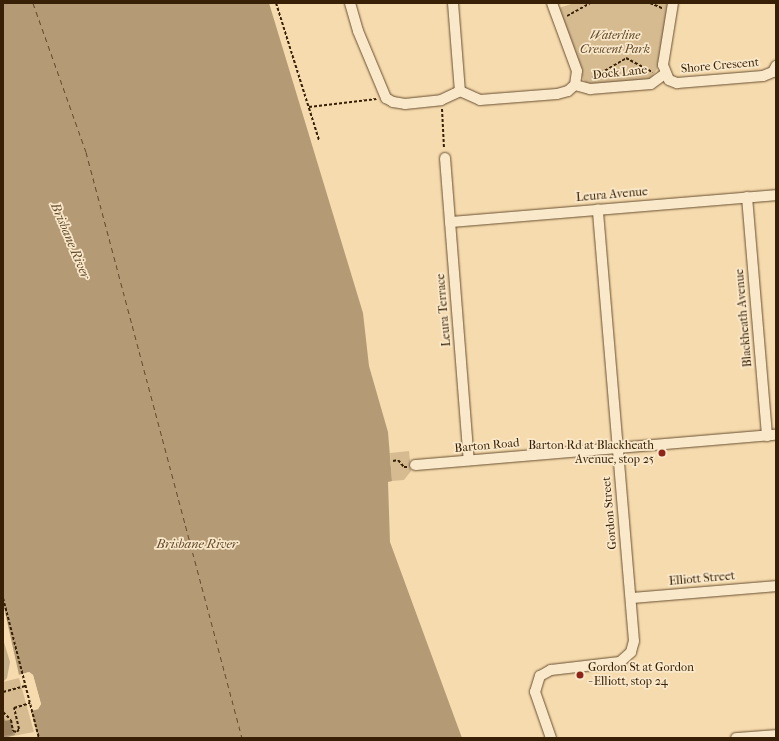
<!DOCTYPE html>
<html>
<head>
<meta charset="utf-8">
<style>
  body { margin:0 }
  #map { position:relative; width:779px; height:741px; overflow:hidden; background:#f6dbae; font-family:"IM FELL French Canon",serif }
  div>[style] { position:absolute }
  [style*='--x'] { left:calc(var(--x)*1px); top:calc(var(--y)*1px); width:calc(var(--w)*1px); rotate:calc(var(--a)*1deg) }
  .green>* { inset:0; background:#d6bb91 }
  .water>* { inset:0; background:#b59b75 }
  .pier>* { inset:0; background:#f6dbae }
  .shadow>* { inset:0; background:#0003 }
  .ferry>* { height:1px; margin-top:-0.5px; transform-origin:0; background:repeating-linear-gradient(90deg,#644b2d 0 5px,transparent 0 9px) }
  .building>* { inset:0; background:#9b815d }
  .path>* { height:2px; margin-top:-1px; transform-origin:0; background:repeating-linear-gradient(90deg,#382006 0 3px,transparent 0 5px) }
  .roads { filter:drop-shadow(0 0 1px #684f30) drop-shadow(0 0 1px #684f30) }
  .minor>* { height:10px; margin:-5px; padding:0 5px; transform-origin:5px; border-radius:5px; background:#f9e8ca }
  .dots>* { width:11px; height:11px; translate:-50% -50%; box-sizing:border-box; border:2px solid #f9e8ca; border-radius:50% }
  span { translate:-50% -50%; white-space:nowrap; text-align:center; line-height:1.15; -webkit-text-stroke:3.5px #f9e8ca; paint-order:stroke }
  .park-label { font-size:12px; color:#604729; font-style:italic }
  .street-label { font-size:12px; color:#382006 }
  .poi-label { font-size:12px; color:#382006 }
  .right { translate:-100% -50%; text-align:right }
  .left { translate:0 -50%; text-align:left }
  .water-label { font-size:13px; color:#644b2d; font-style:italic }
  .frame { position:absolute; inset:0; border:4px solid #382006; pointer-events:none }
</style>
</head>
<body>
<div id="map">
  <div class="green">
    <i style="clip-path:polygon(574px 3px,669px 3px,658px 67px,650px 81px,588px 86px,583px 79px,559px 8px)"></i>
    <i style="clip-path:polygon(409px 451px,411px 471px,404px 480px,392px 481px,390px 453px)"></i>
    <i style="clip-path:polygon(19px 678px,34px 732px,3px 738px,3px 682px)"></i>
  </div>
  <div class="water">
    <i style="clip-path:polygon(3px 3px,269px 3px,363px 313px,369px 366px,388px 432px,392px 481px,388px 482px,390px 542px,462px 738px,38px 738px,31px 711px,38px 709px,41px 704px,33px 675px,29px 672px,19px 675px,3px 603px)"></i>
  </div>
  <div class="pier">
    <i style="clip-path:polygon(29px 672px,33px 675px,41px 704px,38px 709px,29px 711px,39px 704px,31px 676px,19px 675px)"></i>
  </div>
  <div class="shadow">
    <i style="clip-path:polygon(3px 639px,10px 662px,7px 678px,3px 682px)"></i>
    <i style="clip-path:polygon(3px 716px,6px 722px,12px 722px,15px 735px,3px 738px)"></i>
  </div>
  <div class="ferry">
    <i style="--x:33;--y:3;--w:158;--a:70.4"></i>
    <i style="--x:86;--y:152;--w:606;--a:75.09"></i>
  </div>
  <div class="building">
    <i style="clip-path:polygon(10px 720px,13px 734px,3px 736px,3px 721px)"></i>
  </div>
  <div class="path">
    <i style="--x:276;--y:3;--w:144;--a:72.6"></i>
    <i style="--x:650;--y:3;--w:15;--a:23"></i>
    <i style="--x:567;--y:16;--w:26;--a:-29"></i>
    <i style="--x:592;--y:78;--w:39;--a:-30"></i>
    <i style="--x:626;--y:58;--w:30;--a:28"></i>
    <i style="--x:309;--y:107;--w:68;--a:-6.7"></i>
    <i style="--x:442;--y:109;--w:40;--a:87.1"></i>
    <i style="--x:393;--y:461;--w:5;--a:-11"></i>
    <i style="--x:398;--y:460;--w:9;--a:49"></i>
    <i style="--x:404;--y:467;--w:3;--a:0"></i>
    <i style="--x:3;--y:598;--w:145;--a:75.6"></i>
    <i style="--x:3;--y:692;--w:24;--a:-15"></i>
    <i style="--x:3;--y:712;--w:11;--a:45"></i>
    <i style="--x:11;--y:720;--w:11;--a:80"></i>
    <i style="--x:13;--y:731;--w:4;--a:14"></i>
    <i style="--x:17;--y:732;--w:4;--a:-56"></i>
    <i style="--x:19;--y:729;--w:22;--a:-103"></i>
    <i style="--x:14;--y:708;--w:17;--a:-17"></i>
  </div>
  <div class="roads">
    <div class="minor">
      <i style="--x:350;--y:3;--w:29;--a:74"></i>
      <i style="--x:358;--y:31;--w:73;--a:67.3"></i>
      <i style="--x:386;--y:98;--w:8;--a:30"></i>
      <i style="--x:393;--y:102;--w:12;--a:9"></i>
      <i style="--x:405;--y:104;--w:36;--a:-6"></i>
      <i style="--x:441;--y:100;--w:21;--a:-25"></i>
      <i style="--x:460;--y:91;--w:22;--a:24"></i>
      <i style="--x:480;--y:100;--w:77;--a:-4.5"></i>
      <i style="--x:557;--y:94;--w:11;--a:-15"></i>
      <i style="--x:568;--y:91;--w:9;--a:-41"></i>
      <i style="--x:575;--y:85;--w:14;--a:-82"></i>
      <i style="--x:577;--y:71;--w:72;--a:-110.2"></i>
      <i style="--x:453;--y:3;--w:88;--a:85.5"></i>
      <i style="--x:673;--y:3;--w:63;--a:99.2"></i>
      <i style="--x:663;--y:65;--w:16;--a:68"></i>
      <i style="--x:669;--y:80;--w:9;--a:21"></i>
      <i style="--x:677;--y:83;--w:86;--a:-4.7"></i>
      <i style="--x:763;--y:76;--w:11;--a:-22"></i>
      <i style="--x:773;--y:72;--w:7;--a:-63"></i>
      <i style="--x:575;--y:85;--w:16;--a:15"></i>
      <i style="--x:590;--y:89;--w:61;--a:-4.7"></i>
      <i style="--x:651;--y:84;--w:17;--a:-36"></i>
      <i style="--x:445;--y:158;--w:303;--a:85.5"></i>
      <i style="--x:747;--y:197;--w:240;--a:85.2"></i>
      <i style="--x:450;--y:222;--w:327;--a:-4.7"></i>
      <i style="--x:415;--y:465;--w:362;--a:-4.8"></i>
      <i style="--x:631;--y:598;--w:145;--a:-4.7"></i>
      <i style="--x:551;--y:738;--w:49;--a:-109.2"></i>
      <i style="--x:535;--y:692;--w:17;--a:-73"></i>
      <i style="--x:540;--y:676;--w:13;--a:-29"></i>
      <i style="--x:551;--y:670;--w:69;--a:-6.6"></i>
      <i style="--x:620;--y:662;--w:15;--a:-42"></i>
      <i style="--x:631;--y:652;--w:11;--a:-75"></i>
      <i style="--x:634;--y:641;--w:433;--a:-94.8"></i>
      <i style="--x:736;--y:738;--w:40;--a:-4.3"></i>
    </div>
  </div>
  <div class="dots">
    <i style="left:662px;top:453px;background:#8f2418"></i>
    <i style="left:580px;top:675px;background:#8f2418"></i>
  </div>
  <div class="park-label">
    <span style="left:615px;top:43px">Waterline<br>Crescent Park</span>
  </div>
  <div class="street-label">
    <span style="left:720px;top:66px;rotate:-5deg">Shore Crescent</span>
    <span style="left:620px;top:73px;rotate:-6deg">Dock Lane</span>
    <span style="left:612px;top:195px;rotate:-5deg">Leura Avenue</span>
    <span style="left:444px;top:310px;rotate:-95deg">Leura Terrace</span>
    <span style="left:744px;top:318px;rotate:-95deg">Blackheath Avenue</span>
    <span style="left:487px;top:446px;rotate:-5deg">Barton Road</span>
    <span style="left:610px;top:513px;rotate:-95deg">Gordon Street</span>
    <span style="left:702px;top:579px;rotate:-5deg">Elliott Street</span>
  </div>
  <div class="poi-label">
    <span class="right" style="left:654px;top:453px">Barton Rd at Blackheath<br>Avenue, stop 25</span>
    <span class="left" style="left:588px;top:675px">Gordon St at Gordon<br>- Elliott, stop 24</span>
  </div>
  <div class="water-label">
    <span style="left:70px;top:241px;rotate:67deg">Brisbane River</span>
    <span style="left:197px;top:544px">Brisbane River</span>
  </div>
  <div class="frame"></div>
</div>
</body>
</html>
